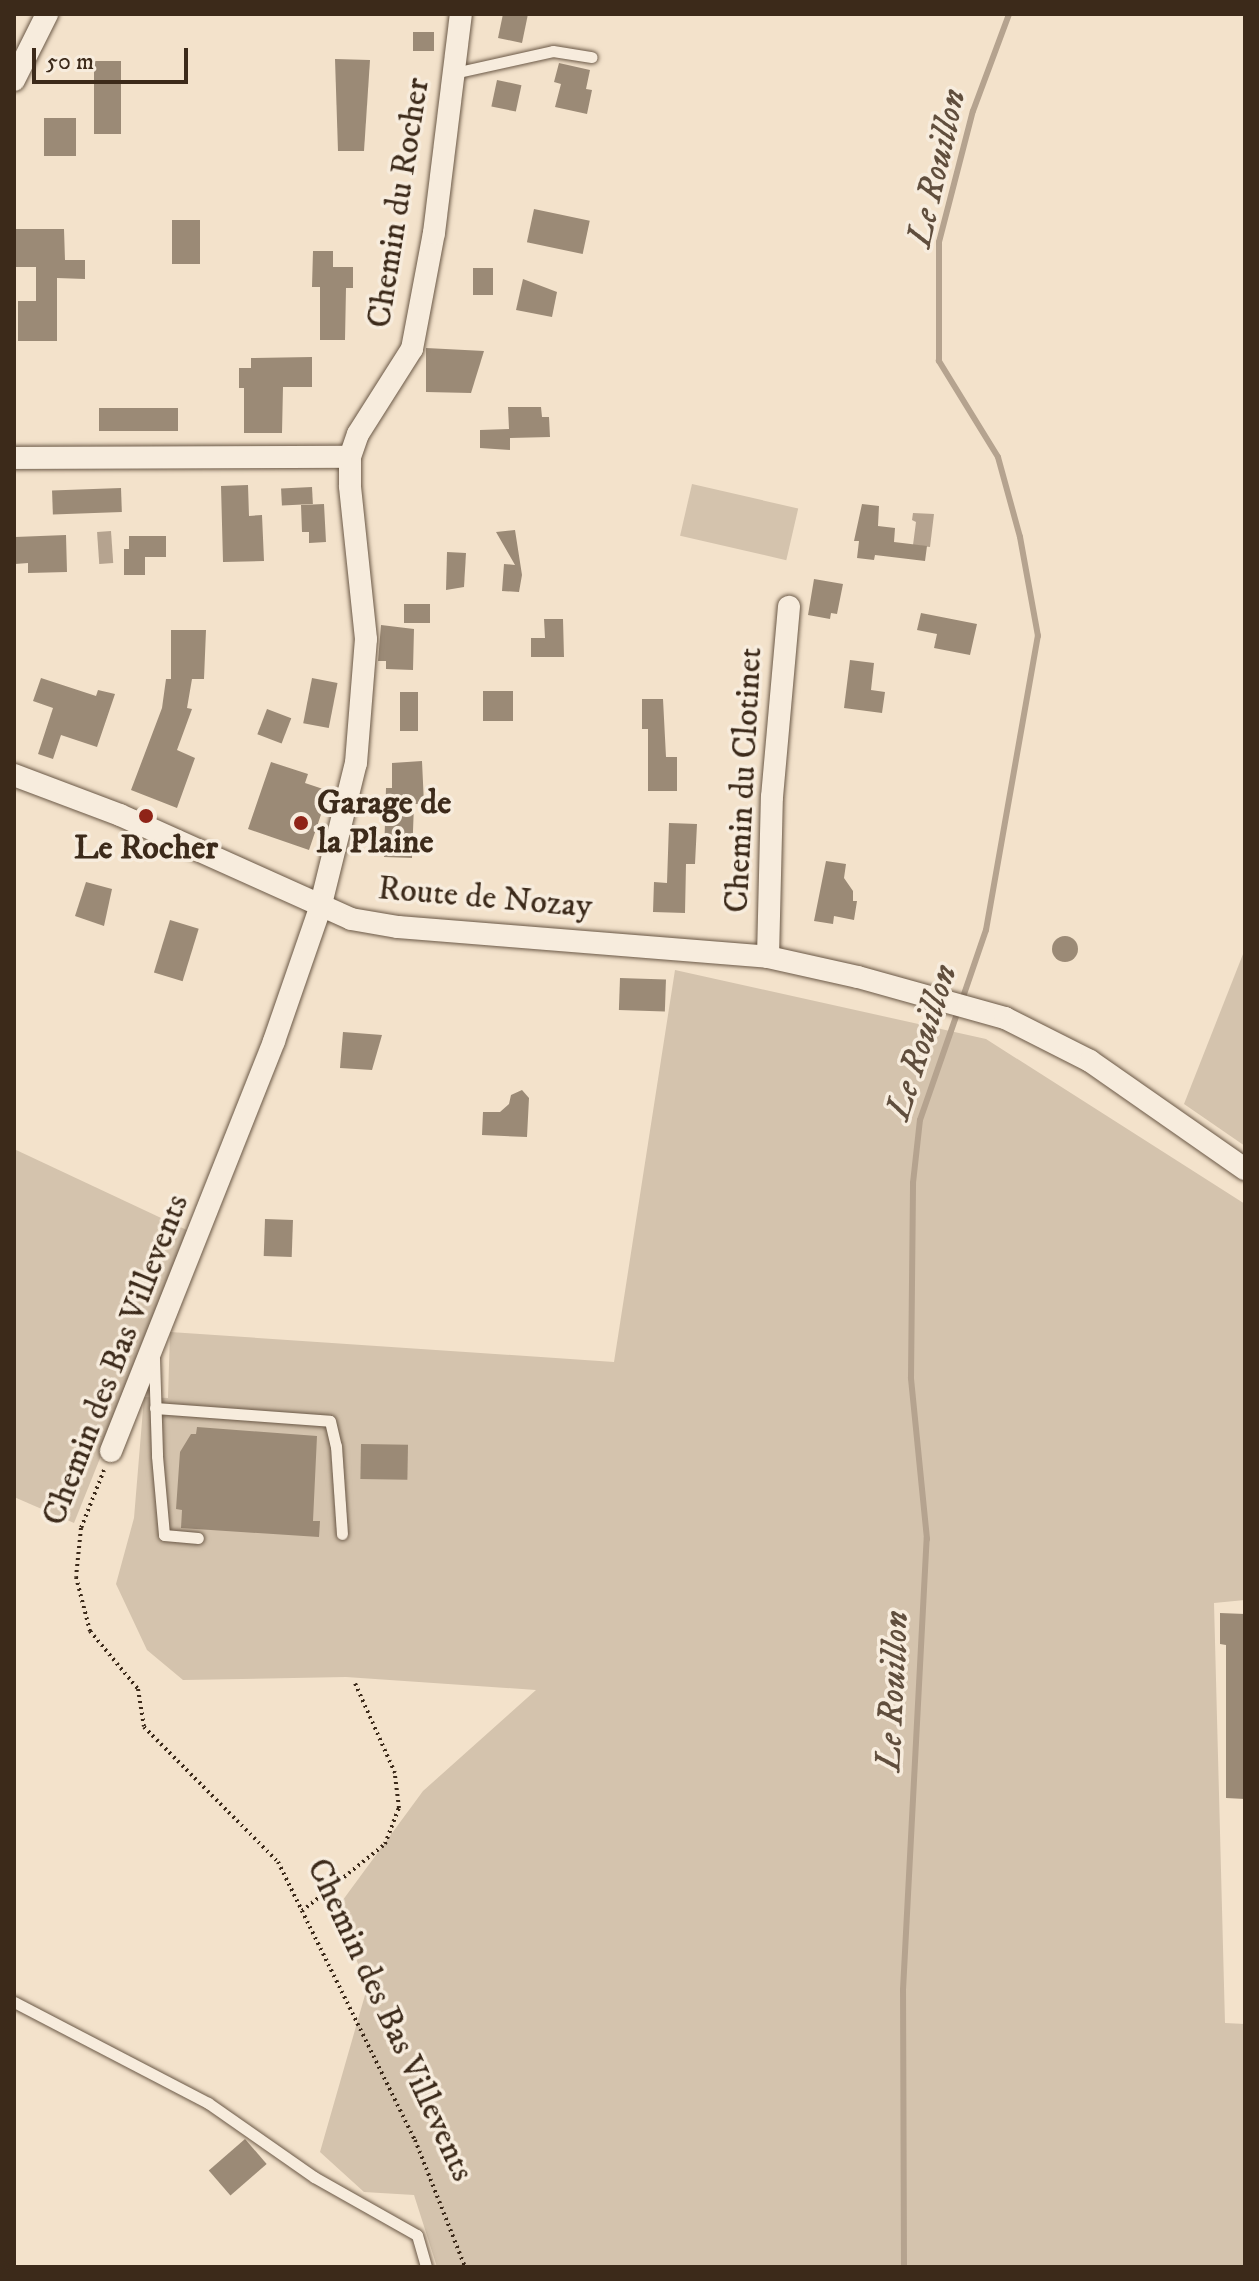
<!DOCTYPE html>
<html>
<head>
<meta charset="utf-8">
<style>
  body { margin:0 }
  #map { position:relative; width:1259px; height:2281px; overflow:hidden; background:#f3e2cb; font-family:"IM FELL DW Pica",serif }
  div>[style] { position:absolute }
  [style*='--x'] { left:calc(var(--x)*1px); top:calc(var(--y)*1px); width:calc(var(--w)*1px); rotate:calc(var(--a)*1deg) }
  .green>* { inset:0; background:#d4c3ad; transform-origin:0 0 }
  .water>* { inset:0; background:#b5a38f; transform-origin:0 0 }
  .stream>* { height:6px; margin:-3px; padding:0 3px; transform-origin:3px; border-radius:3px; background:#b5a38f }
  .building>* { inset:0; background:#9b8a76; transform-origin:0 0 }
  .round { border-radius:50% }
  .path>* { height:4px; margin-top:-2px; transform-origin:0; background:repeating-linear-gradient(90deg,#3c2a1a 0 2px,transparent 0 6px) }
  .roads { filter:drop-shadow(0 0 2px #6a5846) drop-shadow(0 0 2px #6a5846) }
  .service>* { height:11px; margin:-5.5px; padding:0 5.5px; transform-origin:5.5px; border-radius:5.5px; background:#f7ecdd }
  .minor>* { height:22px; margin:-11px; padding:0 11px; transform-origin:11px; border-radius:11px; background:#f7ecdd }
  .dots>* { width:22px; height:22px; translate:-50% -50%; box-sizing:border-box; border:4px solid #f7ecdd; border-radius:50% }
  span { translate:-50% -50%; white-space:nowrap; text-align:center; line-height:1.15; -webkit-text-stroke:7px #f7ecdd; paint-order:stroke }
  .street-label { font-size:34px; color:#3c2a1a }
  .poi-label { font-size:34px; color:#3c2a1a; font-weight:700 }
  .left { translate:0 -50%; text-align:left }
  .water-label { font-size:36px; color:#604e3d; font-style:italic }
  .frame { position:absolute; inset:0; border:16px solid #3c2a1a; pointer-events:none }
  .scale { position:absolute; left:32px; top:48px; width:156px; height:36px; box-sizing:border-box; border:4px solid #3c2a1a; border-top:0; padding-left:10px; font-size:24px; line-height:28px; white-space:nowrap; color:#3c2a1a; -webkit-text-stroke:6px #f7ecdd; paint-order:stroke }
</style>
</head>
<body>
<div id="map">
  <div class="green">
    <i style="left:692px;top:484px;width:109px;height:53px;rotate:13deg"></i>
    <i style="clip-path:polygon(1245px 949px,1245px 1146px,1184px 1104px)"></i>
    <i style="clip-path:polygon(675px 970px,986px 1039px,1245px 1204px,1245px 1600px,1214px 1603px,1225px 2023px,1245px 2024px,1245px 2267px,437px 2267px,414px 2195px,364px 2192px,320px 2152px,367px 1988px,337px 1908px,423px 1791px,536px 1690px,346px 1677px,183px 1680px,147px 1650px,116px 1584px,134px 1518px,144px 1397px,168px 1398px,170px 1332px,614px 1362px)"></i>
    <i style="clip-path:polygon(14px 1149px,191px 1232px,74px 1523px,14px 1497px)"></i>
  </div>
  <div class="water">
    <i style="clip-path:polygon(913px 513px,934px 514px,930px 547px,913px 545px,916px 522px,912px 520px)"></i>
    <i style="left:111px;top:531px;width:32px;height:14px;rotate:86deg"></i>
  </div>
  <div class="stream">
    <i style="--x:962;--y:1000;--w:74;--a:-71.1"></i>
    <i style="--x:986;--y:930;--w:299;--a:-80"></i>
    <i style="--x:1038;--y:636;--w:101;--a:-100.3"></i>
    <i style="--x:1020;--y:537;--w:83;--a:-105.4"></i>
    <i style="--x:998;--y:457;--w:113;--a:-121.6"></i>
    <i style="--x:939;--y:361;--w:119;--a:-90"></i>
    <i style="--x:939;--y:242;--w:135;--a:-75.5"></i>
    <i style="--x:973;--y:111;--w:103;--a:-69.6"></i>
    <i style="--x:904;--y:2267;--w:277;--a:-90.2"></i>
    <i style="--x:903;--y:1990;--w:452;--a:-87"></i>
    <i style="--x:927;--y:1539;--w:162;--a:-95.7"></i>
    <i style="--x:911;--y:1378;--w:195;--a:-89.4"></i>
    <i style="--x:913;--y:1183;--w:63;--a:-83.7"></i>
    <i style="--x:920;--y:1120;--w:115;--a:-70.8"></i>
  </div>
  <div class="building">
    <i style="clip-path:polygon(503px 14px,528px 14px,522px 43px,498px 38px)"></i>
    <i style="left:413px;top:32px;width:21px;height:19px"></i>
    <i style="clip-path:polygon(335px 59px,370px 60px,364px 151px,338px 151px)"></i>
    <i style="left:94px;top:61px;width:27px;height:73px"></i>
    <i style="clip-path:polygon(559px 63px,590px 70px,586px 89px,592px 90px,587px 114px,555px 107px,561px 84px,554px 82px)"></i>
    <i style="left:497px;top:80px;width:25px;height:27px;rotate:12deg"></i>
    <i style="left:44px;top:118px;width:32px;height:38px"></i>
    <i style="left:534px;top:209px;width:57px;height:34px;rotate:12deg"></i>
    <i style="left:172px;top:220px;width:28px;height:44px"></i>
    <i style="clip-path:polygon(14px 229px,64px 229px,65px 260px,85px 260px,85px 279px,57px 278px,57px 341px,18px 341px,18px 301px,36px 301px,36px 267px,14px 267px)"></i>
    <i style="clip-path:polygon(313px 251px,333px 251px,333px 267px,353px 267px,353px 288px,346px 288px,345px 340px,320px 340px,320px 287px,312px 287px)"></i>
    <i style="left:473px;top:268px;width:20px;height:27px"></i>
    <i style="clip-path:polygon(523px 279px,557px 292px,552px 317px,516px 310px)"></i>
    <i style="clip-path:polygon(426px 348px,484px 351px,471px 393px,426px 392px)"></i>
    <i style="clip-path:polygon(312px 357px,312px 387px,283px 387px,282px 433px,244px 433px,244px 388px,239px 388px,239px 368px,251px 368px,251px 358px)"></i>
    <i style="clip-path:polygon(508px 407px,541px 407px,542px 417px,549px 417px,550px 437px,510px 438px,510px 450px,480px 448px,480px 430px,509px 429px)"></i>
    <i style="left:99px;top:408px;width:79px;height:23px"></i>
    <i style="clip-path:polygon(248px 485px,249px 516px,262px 515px,264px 561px,223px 562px,221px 486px)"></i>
    <i style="left:312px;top:487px;width:17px;height:31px;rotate:87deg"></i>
    <i style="left:121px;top:488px;width:24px;height:69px;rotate:88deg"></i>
    <i style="clip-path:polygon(324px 504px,326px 542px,309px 543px,309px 532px,302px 532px,301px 505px)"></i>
    <i style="clip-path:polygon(862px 504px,879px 506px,878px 526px,895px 528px,894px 542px,927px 546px,925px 561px,875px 555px,874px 560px,857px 558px,859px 541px,854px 541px)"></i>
    <i style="clip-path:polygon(515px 530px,522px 575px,519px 592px,502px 591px,504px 564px,515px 565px,496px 532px)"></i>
    <i style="clip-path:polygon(66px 535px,67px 572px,28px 573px,28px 563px,15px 564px,15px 537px)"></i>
    <i style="clip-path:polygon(129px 536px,166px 536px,166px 557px,145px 557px,145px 575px,124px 575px,124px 549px,129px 549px)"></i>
    <i style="clip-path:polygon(447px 552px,466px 553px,464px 587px,446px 590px)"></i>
    <i style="clip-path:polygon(814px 579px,843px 584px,837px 614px,831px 613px,830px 619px,808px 615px)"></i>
    <i style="left:430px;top:604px;width:19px;height:26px;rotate:90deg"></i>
    <i style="clip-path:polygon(921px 613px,977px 624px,970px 655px,934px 648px,937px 634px,917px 630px)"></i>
    <i style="clip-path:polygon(544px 619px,563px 619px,564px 657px,531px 657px,531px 638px,545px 638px)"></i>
    <i style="clip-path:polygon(381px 625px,414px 629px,413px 670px,386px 669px,386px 661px,378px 661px)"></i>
    <i style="clip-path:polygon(171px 630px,206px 630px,204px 679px,192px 679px,187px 708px,192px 709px,177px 750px,195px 758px,177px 808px,131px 790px,162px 708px,166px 679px,171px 679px)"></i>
    <i style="clip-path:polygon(850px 660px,874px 663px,871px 690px,885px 692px,882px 713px,844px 708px)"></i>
    <i style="clip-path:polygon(41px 678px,96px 696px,98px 690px,115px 694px,97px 747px,61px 735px,53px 759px,38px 754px,53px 708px,33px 701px)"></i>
    <i style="left:312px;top:678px;width:26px;height:46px;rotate:11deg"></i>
    <i style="left:483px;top:691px;width:30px;height:30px"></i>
    <i style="left:400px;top:692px;width:18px;height:39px"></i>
    <i style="clip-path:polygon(642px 699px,663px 699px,666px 757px,677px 757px,677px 791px,648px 791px,648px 729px,642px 729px)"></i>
    <i style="left:267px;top:709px;width:26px;height:27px;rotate:21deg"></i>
    <i style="clip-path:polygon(422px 761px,424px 804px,414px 804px,412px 858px,384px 857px,386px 788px,392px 788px,392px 763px)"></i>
    <i style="clip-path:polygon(271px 762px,308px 774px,305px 783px,329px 791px,309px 850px,248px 829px)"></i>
    <i style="clip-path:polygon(669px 823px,697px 824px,695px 864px,686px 864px,685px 913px,653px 912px,654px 882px,667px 883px)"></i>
    <i style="clip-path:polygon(826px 861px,846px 864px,844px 878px,853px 891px,853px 901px,857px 901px,854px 920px,834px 916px,833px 924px,814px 921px)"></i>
    <i style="clip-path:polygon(86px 882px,112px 889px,104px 926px,75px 916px)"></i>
    <i style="left:170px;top:920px;width:30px;height:55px;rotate:17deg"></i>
    <i class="round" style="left:1052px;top:936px;width:26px;height:26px"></i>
    <i style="left:620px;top:978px;width:46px;height:32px;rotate:2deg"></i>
    <i style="clip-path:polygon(343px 1032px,382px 1035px,372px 1070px,340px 1068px)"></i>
    <i style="clip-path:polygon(522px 1090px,529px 1098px,527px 1137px,482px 1135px,483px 1112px,500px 1112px,509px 1104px,511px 1095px)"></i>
    <i style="left:265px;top:1219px;width:28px;height:37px;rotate:2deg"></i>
    <i style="clip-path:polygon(197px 1427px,317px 1436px,313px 1521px,320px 1521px,319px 1537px,181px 1528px,182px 1510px,176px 1509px,180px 1452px,191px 1434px,196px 1434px)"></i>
    <i style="left:361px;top:1444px;width:47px;height:35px;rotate:1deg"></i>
    <i style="clip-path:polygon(1220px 1613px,1245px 1614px,1245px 1799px,1226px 1798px,1226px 1645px,1220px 1644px)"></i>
    <i style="left:245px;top:2139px;width:33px;height:48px;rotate:49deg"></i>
  </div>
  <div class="path">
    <i style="--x:104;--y:1470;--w:62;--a:111.6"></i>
    <i style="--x:81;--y:1528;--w:49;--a:95.8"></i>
    <i style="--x:76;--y:1577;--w:56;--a:75.5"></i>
    <i style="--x:90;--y:1631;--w:75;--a:50.4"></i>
    <i style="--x:138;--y:1689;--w:38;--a:81"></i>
    <i style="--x:144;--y:1727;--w:190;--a:45.2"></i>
    <i style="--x:278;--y:1862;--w:310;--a:63.8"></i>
    <i style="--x:415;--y:2140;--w:136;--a:68.5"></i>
    <i style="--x:302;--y:1911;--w:107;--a:-38.9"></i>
    <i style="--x:385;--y:1844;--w:39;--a:-69"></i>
    <i style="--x:399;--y:1808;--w:35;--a:-97"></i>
    <i style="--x:395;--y:1773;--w:98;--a:-114"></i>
  </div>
  <div class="roads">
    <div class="service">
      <i style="--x:454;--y:73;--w:101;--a:-12.5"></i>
      <i style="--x:553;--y:51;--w:39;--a:9"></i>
      <i style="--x:154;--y:1358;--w:98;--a:88.2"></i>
      <i style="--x:157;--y:1456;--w:79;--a:84.9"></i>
      <i style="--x:164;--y:1535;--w:34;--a:5"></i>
      <i style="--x:155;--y:1408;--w:175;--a:4.2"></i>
      <i style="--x:330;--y:1421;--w:26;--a:77"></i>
      <i style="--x:336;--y:1446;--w:88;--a:86.1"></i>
      <i style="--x:14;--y:2002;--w:219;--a:27.5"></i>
      <i style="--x:208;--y:2103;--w:129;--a:34.9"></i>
      <i style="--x:314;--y:2177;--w:118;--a:29.4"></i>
      <i style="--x:417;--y:2235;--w:33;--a:74"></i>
    </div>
    <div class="minor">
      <i style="--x:14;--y:80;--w:74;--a:-63.4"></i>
      <i style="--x:14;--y:458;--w:336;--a:-0.2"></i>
      <i style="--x:14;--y:775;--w:113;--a:20.7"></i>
      <i style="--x:120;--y:815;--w:253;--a:24.2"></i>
      <i style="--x:351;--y:919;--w:48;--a:9.7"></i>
      <i style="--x:398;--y:927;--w:371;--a:4.6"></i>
      <i style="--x:768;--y:957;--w:92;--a:12.5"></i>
      <i style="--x:858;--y:977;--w:153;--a:15.6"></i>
      <i style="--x:1005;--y:1018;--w:95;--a:26.8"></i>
      <i style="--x:1090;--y:1061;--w:189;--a:34.9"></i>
      <i style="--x:768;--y:957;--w:160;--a:-88.6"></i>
      <i style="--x:772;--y:797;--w:191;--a:-84.9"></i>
      <i style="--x:111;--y:1451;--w:441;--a:-68.3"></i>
      <i style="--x:274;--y:1041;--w:141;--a:-70.9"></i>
      <i style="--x:320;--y:908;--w:149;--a:-76.1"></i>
      <i style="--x:356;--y:763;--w:124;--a:-85.4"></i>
      <i style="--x:366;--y:639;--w:154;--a:-96"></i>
      <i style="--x:350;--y:486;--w:29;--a:-90"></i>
      <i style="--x:350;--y:457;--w:24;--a:-71"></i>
      <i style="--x:358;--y:434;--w:101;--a:-57.6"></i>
      <i style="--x:412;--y:349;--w:118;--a:-79.3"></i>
      <i style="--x:434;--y:233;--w:221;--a:-83"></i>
    </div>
  </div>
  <div class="dots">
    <i style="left:146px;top:816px;background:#8f2418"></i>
    <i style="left:301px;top:823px;background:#8f2418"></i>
  </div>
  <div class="street-label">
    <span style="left:399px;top:203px;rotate:-81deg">Chemin du Rocher</span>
    <span style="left:744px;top:780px;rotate:-87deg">Chemin du Clotinet</span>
    <span style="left:485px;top:898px;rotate:5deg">Route de Nozay</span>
    <span style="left:116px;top:1360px;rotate:-69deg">Chemin des Bas Villevents</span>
    <span style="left:390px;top:2020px;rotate:65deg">Chemin des Bas Villevents</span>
  </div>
  <div class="poi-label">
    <span class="left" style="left:317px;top:823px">Garage de<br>la Plaine</span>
    <span style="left:146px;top:849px">Le Rocher</span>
  </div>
  <div class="water-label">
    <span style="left:937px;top:168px;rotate:-77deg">Le Rouillon</span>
    <span style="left:922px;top:1042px;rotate:-72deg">Le Rouillon</span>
    <span style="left:893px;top:1691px;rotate:-87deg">Le Rouillon</span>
  </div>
  <div class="frame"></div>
  <div class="scale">50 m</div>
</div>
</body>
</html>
